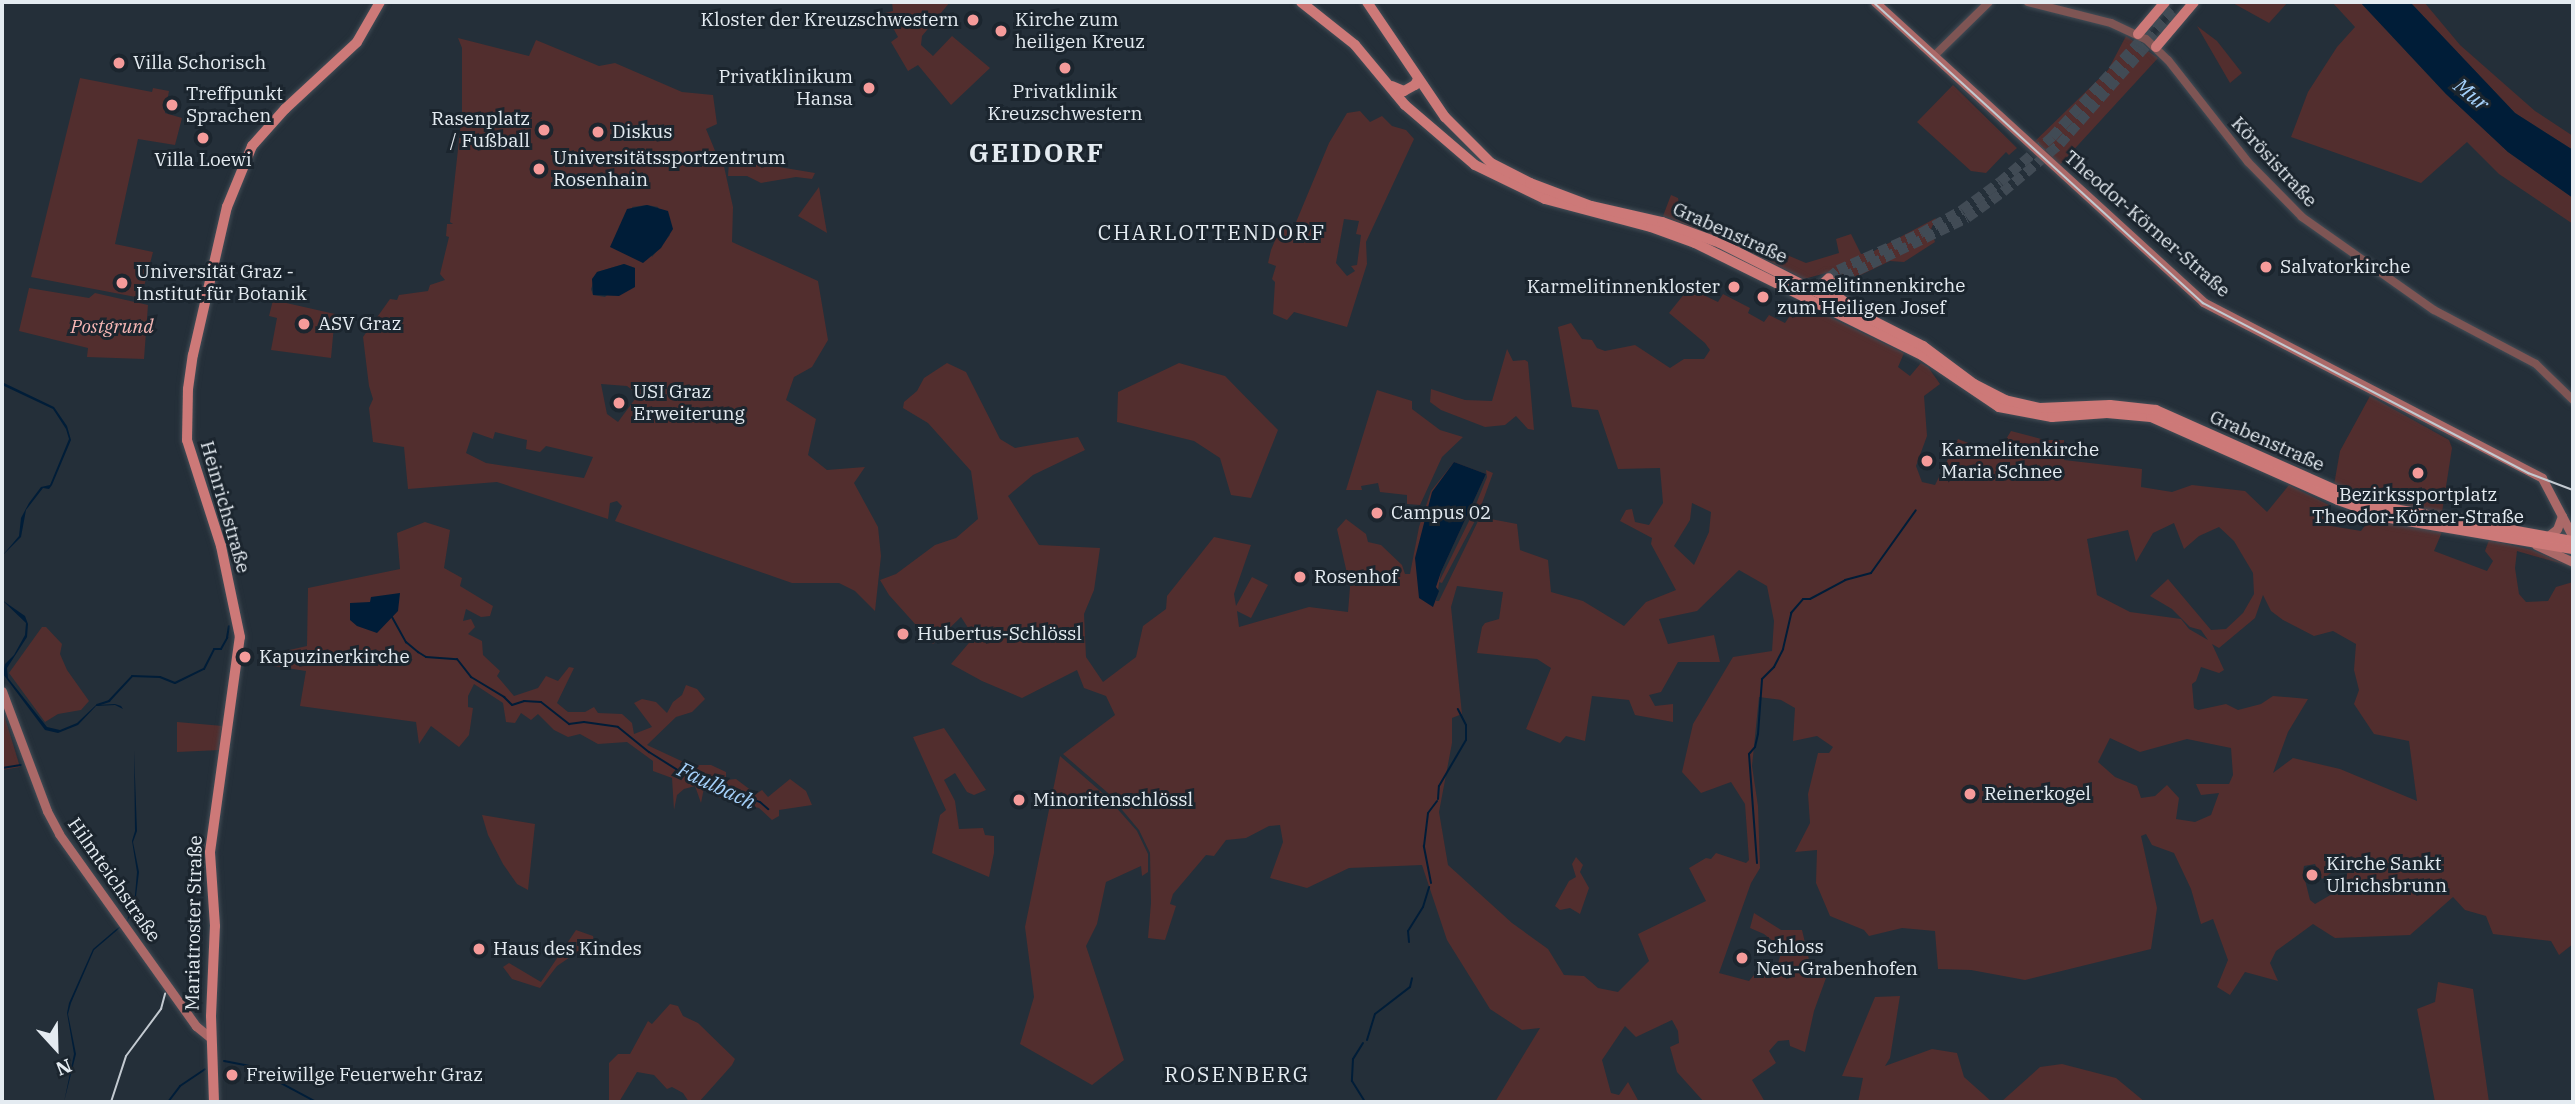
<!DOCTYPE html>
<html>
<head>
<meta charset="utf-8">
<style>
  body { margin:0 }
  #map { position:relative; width:2575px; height:1104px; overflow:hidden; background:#242f39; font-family:"IBM Plex Serif",serif }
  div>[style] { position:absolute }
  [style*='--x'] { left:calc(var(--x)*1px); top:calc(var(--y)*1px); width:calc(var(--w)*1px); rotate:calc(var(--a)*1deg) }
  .green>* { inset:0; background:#522e2e }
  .water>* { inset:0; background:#001d38 }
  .stream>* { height:2px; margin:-1px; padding:0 1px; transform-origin:1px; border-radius:1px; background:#001d38 }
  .primary-tunnel>* { height:10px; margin-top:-5px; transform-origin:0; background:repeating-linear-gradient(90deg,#414b55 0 10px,transparent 0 15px) }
  .roads { filter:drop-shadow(0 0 2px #434d56) drop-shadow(0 0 2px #434d56) }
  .tertiary>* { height:8px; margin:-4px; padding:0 4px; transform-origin:4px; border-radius:4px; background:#7e5554 }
  .secondary>* { height:9px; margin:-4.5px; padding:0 4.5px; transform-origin:4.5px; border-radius:4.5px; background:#ab6968 }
  .primary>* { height:10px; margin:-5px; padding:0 5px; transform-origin:5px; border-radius:5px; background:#cd7978 }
  .tram>* { height:2px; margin:-1px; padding:0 1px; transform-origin:1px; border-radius:1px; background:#c3cad1 }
  .dots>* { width:19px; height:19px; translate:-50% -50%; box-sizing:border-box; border:4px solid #1b252e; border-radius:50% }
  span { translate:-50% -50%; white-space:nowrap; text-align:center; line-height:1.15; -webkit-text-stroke:6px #1b252e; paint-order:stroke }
  .poi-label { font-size:19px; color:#e4ebf1 }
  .right { translate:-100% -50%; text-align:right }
  .left { translate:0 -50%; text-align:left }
  .street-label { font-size:19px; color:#e4ebf1 }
  .park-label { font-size:19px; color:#f7b7b5; font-style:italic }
  .water-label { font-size:21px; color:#a5d1fb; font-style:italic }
  .neighbourhood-label { font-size:21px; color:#e4ebf1; letter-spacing:2px }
  .district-label { font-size:26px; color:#e4ebf1; font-weight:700; letter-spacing:2px }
  .frame { position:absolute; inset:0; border:4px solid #e4ebf1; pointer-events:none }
  .north { position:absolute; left:21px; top:1013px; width:70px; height:70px; -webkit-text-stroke:5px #1b252e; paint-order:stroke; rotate:158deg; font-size:19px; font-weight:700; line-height:28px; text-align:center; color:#e4ebf1 }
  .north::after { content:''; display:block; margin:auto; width:24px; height:32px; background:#e4ebf1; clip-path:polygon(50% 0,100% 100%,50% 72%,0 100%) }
</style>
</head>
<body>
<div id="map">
  <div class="green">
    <i style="clip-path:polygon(892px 2px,950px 2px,922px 36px,921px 45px,933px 56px,952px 36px,990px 68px,951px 105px,918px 65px,908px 71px,891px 42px,898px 37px,885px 13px,893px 11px)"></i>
    <i style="clip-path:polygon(2231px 2px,2288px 2px,2269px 23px)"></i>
    <i style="clip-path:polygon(2332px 2px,2360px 2px,2446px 94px,2508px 152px,2573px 198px,2573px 224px,2499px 174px,2467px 142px,2421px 183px,2291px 137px,2308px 92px,2337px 47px,2355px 27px)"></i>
    <i style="clip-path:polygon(2410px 2px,2424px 2px,2460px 45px,2535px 111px,2573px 136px,2573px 150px,2515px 113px)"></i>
    <i style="clip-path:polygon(2197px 26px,2217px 41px,2242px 73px,2230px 83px)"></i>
    <i style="clip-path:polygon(2126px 36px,2158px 58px,2057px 168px,2031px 145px,2108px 70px)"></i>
    <i style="clip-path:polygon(evenodd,458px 38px,529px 56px,536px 40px,599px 66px,615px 63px,682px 92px,713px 95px,717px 124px,706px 129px,716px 153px,721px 153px,733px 207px,732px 242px,818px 281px,828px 340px,812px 367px,794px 377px,786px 400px,816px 419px,808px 455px,827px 470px,865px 467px,854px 483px,878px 527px,881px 556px,875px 611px,855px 591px,839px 583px,792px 583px,615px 521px,622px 506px,617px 501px,610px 503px,608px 519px,497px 482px,408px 489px,404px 447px,373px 442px,369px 408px,373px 399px,369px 386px,363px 337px,390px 299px,397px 300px,399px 295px,428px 291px,430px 285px,445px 280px,440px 274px,449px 237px,446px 236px,447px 224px,453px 224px,450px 222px,462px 113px,462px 48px,458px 38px,647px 205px,658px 207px,670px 235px,652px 257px,632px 207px,647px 205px,458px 38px,624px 264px,635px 268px,605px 297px,593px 295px,591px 289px,597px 272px,624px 264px,458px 38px,601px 384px,627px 386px,638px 395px,618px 422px,607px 414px,601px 384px,458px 38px,473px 432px,493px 439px,495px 432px,527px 440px,526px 449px,540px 452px,546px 446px,593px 457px,584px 478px,486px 463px,466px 453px,473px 432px)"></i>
    <i style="clip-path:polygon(80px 78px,152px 92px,153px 88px,169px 91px,165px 113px,182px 118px,175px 145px,138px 139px,115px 244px,153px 252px,141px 298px,31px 277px)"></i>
    <i style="clip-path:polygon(1953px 85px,2017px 148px,2009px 155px,2006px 152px,1986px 173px,1971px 171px,1917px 122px)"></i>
    <i style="clip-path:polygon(evenodd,1360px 111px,1370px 122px,1382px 116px,1392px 126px,1406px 130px,1414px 139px,1366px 242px,1367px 264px,1347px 327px,1294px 312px,1287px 320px,1273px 314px,1275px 282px,1272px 279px,1276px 266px,1268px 263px,1271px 250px,1282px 224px,1294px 227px,1329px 143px,1347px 113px,1360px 111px,1344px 219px,1359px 221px,1356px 234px,1361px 235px,1357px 265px,1351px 266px,1355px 271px,1347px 276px,1336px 263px,1344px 219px)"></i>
    <i style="clip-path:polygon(729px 161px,773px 166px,815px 173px,812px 179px,796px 177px,761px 183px,747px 176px,728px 176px)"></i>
    <i style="clip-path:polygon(819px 187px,827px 233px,798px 216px)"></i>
    <i style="clip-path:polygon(1671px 195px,1678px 198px,1680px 210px,1806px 263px,1839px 253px,1836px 239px,1851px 234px,1861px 254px,1872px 252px,1936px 218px,1931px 229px,1935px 242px,1904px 262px,1890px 261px,1848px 281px,1841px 289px,1826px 273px,1804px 279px,1741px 247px,1663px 216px)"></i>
    <i style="clip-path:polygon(29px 288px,89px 298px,95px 293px,148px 305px,144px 359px,87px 357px,88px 348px,19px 331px)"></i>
    <i style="clip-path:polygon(evenodd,1689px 288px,1718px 302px,1723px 294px,1750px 308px,1748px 313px,1764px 322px,1769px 315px,1785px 323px,1799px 302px,1904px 353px,1898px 367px,1910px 376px,1921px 363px,1928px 367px,1940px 384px,1924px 396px,1927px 436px,1916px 466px,1922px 482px,1935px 485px,1958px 439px,1997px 454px,2011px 431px,2045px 440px,2064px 440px,2064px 460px,2142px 469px,2141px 487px,2172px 492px,2192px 485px,2245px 491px,2267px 512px,2289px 485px,2329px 505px,2325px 525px,2361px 531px,2369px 520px,2442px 532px,2434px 551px,2487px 571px,2493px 561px,2485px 551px,2489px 540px,2532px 550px,2573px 567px,2517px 551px,2515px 568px,2519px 594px,2526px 602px,2548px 601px,2556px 587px,2573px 582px,2573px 944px,2559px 955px,2551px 941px,2493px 934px,2486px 916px,2465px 910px,2453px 897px,2410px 935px,2335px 938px,2313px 924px,2276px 951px,2270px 963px,2278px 981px,2245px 972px,2230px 995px,2217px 987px,2228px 960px,2213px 919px,2201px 924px,2191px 889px,2174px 853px,2152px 845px,2146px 834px,2141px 836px,2157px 908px,2151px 949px,2025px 980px,1971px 970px,1938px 969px,1935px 931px,1902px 928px,1869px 936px,1864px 930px,1830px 916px,1816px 883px,1817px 850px,1795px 852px,1810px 823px,1808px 794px,1818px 753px,1829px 753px,1833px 747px,1817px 736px,1793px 741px,1795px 708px,1781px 700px,1759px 697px,1752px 766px,1758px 806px,1760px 868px,1751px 883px,1719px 973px,1749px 981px,1764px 963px,1778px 964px,1782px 948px,1764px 934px,1750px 928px,1754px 913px,1781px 930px,1802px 930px,1810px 964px,1826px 978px,1814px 1011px,1805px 1052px,1790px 1046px,1789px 1040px,1778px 1041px,1769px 1051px,1776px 1063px,1752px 1080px,1765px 1102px,1704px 1102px,1677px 1072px,1670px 1047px,1679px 1043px,1678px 1031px,1672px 1020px,1636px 1037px,1625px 1026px,1602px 1060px,1611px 1093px,1619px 1095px,1628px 1082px,1639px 1102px,1495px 1102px,1540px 1028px,1522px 1030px,1490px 1009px,1447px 940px,1422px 865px,1349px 868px,1307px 888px,1270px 878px,1283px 842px,1280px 825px,1269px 826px,1246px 838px,1226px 840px,1214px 856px,1206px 855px,1173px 894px,1170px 904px,1176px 906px,1165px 940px,1148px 938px,1151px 903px,1150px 853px,1139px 830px,1108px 793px,1063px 754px,1115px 715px,1106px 696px,1084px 688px,1077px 670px,1022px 698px,982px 681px,951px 664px,974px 637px,961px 617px,933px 644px,889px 595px,880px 580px,896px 574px,935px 545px,956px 538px,978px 519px,971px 471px,928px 423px,903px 408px,904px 402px,917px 391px,924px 378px,947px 363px,966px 372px,1000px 439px,1015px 448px,1078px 437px,1085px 450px,1033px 475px,1008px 496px,1039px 545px,1100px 548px,1094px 590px,1084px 614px,1086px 657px,1103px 682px,1136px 657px,1143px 626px,1166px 609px,1167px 596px,1214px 537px,1251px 545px,1234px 594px,1236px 606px,1252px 577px,1268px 585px,1251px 618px,1237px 611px,1239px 627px,1309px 607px,1348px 612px,1350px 587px,1337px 529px,1346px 519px,1366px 534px,1368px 542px,1381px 545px,1402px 565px,1405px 574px,1410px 574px,1419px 527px,1431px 491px,1454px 462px,1486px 474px,1441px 572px,1436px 601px,1439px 601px,1480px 517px,1517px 524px,1520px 550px,1548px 560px,1551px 592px,1583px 601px,1624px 626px,1646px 602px,1676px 590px,1651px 544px,1652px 538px,1620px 521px,1626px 510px,1632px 509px,1635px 522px,1649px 525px,1663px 503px,1660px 468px,1618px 469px,1598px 410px,1572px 407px,1558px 327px,1571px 323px,1582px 339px,1592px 340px,1597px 348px,1605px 351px,1635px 345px,1670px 368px,1684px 359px,1704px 359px,1710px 350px,1705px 343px,1669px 313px,1689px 288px,1692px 503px,1711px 512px,1709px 532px,1694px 565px,1674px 546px,1690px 520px,1692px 503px,1689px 288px,2174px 523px,2184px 549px,2199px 536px,2219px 527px,2234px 541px,2253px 573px,2254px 594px,2243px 613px,2226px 629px,2211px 630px,2168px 579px,2150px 596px,2172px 609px,2190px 627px,2201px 630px,2208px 640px,2189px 629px,2181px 619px,2130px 612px,2097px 595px,2087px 539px,2128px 530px,2136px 562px,2153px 533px,2174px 523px,1689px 288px,1739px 570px,1767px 586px,1774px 621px,1772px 651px,1733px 657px,1693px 724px,1682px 772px,1701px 793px,1731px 782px,1745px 804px,1749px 860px,1746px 863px,1716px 853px,1711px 859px,1706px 858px,1689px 868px,1706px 901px,1638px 934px,1649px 961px,1618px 992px,1598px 988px,1584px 976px,1564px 975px,1548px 949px,1512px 923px,1448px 865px,1439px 812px,1452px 743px,1452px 718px,1462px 714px,1451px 607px,1457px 586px,1503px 592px,1499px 619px,1485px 623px,1482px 627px,1477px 653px,1537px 659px,1551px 668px,1526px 729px,1560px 743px,1566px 736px,1585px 741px,1592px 696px,1629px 700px,1635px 715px,1673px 722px,1673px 704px,1655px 706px,1649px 695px,1661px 692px,1678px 662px,1720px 662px,1714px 635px,1668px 644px,1659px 619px,1697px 611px,1739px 570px,1689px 288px,2263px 595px,2271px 611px,2283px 620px,2314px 636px,2333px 631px,2356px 644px,2354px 670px,2359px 690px,2354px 704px,2374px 734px,2409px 741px,2417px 801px,2340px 769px,2293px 758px,2273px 773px,2288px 732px,2308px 699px,2273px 696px,2261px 704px,2238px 710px,2226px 704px,2198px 710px,2194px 708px,2192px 684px,2196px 681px,2201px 667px,2219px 673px,2224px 670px,2212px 644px,2219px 648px,2255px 618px,2263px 595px,1689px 288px,2110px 738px,2140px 752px,2187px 739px,2231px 748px,2233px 775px,2229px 784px,2196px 784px,2201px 795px,2219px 793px,2211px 815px,2195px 822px,2176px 819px,2179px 798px,2167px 785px,2155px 796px,2141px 798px,2137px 786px,2115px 777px,2098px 762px,2110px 738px,1689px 288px,2315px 864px,2322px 879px,2345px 864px,2348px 870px,2344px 887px,2315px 904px,2310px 900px,2303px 872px,2304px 866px,2315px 864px)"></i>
    <i style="clip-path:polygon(273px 300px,335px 314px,331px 358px,271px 350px,277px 318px,269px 316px)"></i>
    <i style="clip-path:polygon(1507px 349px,1513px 361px,1525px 360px,1528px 362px,1534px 430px,1528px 429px,1516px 416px,1505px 425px,1485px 427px,1441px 410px,1430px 402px,1431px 389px,1465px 400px,1492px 401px)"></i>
    <i style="clip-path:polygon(1179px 363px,1225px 376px,1278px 430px,1251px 498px,1231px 495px,1220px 458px,1194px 441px,1117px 422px,1118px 392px)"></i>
    <i style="clip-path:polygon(1377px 390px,1412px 401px,1412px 409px,1440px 430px,1463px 437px,1442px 457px,1420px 505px,1407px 504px,1407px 495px,1380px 492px,1378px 483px,1361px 486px,1362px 490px,1346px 490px)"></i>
    <i style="clip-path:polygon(2370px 396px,2449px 440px,2452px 448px,2442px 512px,2414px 510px,2376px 502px,2334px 485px,2340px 451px)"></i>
    <i style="clip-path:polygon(1486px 470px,1493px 473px,1477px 517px,1442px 583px,1439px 582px,1470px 519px,1487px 477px)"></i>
    <i style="clip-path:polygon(425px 522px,450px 530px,444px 568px,462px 578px,460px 586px,493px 606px,490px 616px,481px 617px,466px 609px,463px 621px,471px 619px,475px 627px,468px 634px,482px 641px,483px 655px,500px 671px,497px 676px,514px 696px,538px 688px,546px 676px,558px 681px,569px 667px,574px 668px,557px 703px,568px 712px,585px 712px,594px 707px,598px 713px,622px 714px,632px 723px,634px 734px,652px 727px,634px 703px,642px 699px,656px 702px,667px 713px,673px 702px,682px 695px,686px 685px,697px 689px,705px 699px,692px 712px,676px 717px,647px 745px,690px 765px,711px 765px,726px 772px,726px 780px,736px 779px,756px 794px,762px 790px,768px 797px,790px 779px,806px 791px,812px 805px,779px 810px,779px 816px,772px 820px,759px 808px,714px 796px,704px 788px,701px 803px,695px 786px,684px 789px,677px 795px,674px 810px,672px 778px,653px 771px,653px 761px,627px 742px,598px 744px,580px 734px,568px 737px,554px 730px,538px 714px,531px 720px,521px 713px,515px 723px,506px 722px,503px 703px,474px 684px,468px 696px,468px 707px,473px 708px,469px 735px,459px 747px,431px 726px,419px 744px,416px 722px,300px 706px,306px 671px,274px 666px,276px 653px,307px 646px,308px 588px,400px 569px,397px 533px)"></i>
    <i style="clip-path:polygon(42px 627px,46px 627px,62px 644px,60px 654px,67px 670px,89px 701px,81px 710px,58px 714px,45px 722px,9px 673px)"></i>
    <i style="clip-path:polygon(2px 708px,20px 767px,2px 770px)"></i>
    <i style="clip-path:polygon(177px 722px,223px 726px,220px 750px,177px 752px)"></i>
    <i style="clip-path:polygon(944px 728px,986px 790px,974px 795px,967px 792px,955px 773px,944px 780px,955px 801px,959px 829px,983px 828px,985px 835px,994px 836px,994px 853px,989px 877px,932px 853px,940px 815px,946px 810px,913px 737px)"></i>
    <i style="clip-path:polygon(1060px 756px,1106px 796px,1137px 831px,1148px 854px,1148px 872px,1142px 876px,1141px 866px,1106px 882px,1097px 924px,1086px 946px,1124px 1060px,1092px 1085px,1020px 1044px,1034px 997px,1025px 927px)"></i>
    <i style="clip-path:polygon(482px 815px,535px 824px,528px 890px,517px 884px,503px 864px,488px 835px)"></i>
    <i style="clip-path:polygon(1576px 857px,1583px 865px,1580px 872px,1589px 888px,1580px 914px,1570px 908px,1560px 910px,1555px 906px,1569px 881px,1576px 877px,1572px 864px)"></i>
    <i style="clip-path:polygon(576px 930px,593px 936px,594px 941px,557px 966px,540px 988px,512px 979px,503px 967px,509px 963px,541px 982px)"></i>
    <i style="clip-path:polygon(2438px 982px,2473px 989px,2489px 1102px,2435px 1102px,2417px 1009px,2435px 1002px)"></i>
    <i style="clip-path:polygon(1900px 996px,1890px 1058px,1885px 1066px,1932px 1049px,1957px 1053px,1964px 1077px,1992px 1102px,1858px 1102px,1863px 1078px,1842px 1076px,1875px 997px)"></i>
    <i style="clip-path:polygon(670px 1004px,678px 1006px,683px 1016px,698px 1023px,735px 1059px,732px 1065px,699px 1102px,689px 1102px,683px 1093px,672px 1087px,667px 1089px,654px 1075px,637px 1072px,619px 1102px,609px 1102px,609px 1063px,618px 1054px,630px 1054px,648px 1021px,652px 1024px)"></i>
    <i style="clip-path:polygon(2062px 1064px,2116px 1078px,2145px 1102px,2001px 1102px,2040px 1067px)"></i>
  </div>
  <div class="water">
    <i style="clip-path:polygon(2360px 2px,2410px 2px,2515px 113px,2573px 150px,2573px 198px,2508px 152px,2446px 94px)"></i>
    <i style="clip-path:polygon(647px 205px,668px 211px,673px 229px,661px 248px,643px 263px,610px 247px,627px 209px)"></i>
    <i style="clip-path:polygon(624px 264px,635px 268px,635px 287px,619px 296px,593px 295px,592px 279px,597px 272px)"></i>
    <i style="clip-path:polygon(2px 382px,54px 407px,67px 426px,71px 440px,52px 485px,49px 489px,43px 488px,26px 510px,21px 537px,2px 556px,19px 536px,21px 518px,29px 503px,41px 487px,50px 485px,69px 439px,66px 429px,53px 409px,2px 385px)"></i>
    <i style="clip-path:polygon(1454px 462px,1486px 474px,1441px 572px,1436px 587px,1439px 591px,1433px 607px,1419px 598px,1415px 558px,1432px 492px)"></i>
    <i style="clip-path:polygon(400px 593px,398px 611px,377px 633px,357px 626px,350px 620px,350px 603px,370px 602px,371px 597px)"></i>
    <i style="clip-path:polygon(2px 600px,25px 616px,28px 624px,27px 637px,7px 668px,8px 678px,47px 727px,60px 730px,77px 723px,96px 705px,115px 704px,121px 706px,123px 709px,115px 705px,96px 706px,78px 725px,58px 733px,45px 730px,3px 674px,5px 664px,14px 655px,25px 635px,26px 623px)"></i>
    <i style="clip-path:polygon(134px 750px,137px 831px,133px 842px,139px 872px,136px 896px,128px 921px,94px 950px,71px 1003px,68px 1014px,76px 1054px,64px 1102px,74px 1054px,67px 1013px,69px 1003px,93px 949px,127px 920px,135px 895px,137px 872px,132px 841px,135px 831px)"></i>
  </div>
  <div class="stream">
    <i style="--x:392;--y:617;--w:29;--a:61"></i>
    <i style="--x:406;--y:642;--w:16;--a:40"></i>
    <i style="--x:418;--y:652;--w:9;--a:32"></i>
    <i style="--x:426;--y:657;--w:31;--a:4"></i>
    <i style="--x:457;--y:659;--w:23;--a:52"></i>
    <i style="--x:471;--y:677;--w:39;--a:31"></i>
    <i style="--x:504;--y:697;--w:11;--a:45"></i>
    <i style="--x:512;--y:705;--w:13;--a:-18"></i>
    <i style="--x:524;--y:701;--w:17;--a:3"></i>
    <i style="--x:541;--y:702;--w:36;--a:38"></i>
    <i style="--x:569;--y:724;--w:15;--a:-8"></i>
    <i style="--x:584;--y:722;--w:34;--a:8"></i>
    <i style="--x:618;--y:727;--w:40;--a:39"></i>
    <i style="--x:649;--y:752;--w:41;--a:32.2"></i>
    <i style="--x:684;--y:774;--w:17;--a:3"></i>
    <i style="--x:701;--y:775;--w:19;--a:39"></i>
    <i style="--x:716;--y:787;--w:46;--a:18.8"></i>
    <i style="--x:760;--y:802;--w:11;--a:41"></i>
    <i style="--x:97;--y:705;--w:13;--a:-18"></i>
    <i style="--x:109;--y:701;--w:34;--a:-47"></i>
    <i style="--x:132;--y:676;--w:28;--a:2"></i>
    <i style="--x:160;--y:677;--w:16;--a:22"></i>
    <i style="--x:175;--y:683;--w:32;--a:-26"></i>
    <i style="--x:204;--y:669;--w:22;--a:-63"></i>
    <i style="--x:214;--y:649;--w:7;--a:0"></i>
    <i style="--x:221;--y:649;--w:13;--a:-61"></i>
    <i style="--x:227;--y:638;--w:12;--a:-81"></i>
    <i style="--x:2;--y:768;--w:19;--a:-9"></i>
    <i style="--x:1438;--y:799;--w:13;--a:-86"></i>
    <i style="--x:1439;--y:786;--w:53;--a:-59.6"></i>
    <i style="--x:1466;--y:740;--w:15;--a:-90"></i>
    <i style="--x:1466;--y:725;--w:18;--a:-117"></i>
    <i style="--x:1757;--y:863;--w:109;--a:-94.2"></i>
    <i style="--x:1749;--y:754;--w:9;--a:-49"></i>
    <i style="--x:1755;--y:747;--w:13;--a:-77"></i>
    <i style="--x:1758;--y:734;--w:55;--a:-85.8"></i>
    <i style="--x:1762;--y:679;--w:17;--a:-45"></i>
    <i style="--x:1774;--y:667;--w:20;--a:-63"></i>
    <i style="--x:1783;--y:649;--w:37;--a:-77"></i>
    <i style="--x:1791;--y:613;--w:18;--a:-49"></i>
    <i style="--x:1803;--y:599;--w:7;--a:0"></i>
    <i style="--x:1810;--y:599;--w:40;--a:-28"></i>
    <i style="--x:1845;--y:580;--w:27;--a:-15"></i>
    <i style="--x:1871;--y:573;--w:77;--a:-54.5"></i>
    <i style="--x:1431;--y:883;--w:38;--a:-101"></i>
    <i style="--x:1424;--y:846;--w:33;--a:-83"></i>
    <i style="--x:1428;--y:813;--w:15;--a:-53"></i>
    <i style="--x:1409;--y:942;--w:11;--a:-95"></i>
    <i style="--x:1408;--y:931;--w:28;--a:-58"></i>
    <i style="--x:1423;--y:907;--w:21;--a:-73"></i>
    <i style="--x:1367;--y:1040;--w:27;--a:-73"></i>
    <i style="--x:1375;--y:1014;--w:44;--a:-37.6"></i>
    <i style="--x:1410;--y:987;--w:9;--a:-77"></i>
    <i style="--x:1363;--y:1043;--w:19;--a:122"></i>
    <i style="--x:1353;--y:1059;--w:22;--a:93"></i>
    <i style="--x:1352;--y:1081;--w:25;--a:58"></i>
    <i style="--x:224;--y:1061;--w:25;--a:11"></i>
    <i style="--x:249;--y:1066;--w:76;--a:28.2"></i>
    <i style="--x:168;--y:1102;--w:20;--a:-53"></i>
    <i style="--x:180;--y:1086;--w:30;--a:-34"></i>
  </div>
  <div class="primary-tunnel">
    <i style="--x:1829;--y:278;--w:12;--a:-42"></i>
    <i style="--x:1838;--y:270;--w:91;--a:-24"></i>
    <i style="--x:1921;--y:233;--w:47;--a:-29.3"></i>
    <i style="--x:1962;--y:210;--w:47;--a:-36.4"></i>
    <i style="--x:2000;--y:182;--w:69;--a:-40.9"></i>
    <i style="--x:2052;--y:137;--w:175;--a:-47.5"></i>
    <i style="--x:1836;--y:283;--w:10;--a:-37"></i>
    <i style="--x:1844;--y:277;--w:136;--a:-25.6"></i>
    <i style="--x:1967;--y:218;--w:44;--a:-35.8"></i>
    <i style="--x:2003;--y:192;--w:75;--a:-40.1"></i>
    <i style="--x:2060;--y:144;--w:174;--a:-48.7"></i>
  </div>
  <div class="roads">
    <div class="tertiary">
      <i style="--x:2028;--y:2;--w:86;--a:14.2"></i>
      <i style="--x:2111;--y:23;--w:38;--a:25"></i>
      <i style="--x:2146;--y:39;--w:30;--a:44"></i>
      <i style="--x:2168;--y:60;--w:130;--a:51.9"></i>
      <i style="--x:2248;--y:162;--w:77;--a:45.5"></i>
      <i style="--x:2302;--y:217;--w:161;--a:35.2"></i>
      <i style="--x:2434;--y:310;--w:115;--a:27.9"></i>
      <i style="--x:2536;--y:364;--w:52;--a:44.2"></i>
      <i style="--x:1934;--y:56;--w:77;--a:-44.5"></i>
    </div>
    <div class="secondary">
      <i style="--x:1875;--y:2;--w:445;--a:42.4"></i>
      <i style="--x:2203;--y:302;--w:382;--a:27.4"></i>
      <i style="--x:2542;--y:478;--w:67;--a:62.3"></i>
      <i style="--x:2548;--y:536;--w:11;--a:-38"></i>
      <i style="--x:2557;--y:529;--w:14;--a:-69"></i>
      <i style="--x:2536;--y:545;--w:41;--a:24.7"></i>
      <i style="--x:2;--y:691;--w:128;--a:69.4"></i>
      <i style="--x:47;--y:811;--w:26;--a:62"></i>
      <i style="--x:59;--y:834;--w:236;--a:54.5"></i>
      <i style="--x:196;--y:1026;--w:19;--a:39"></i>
    </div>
    <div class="primary">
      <i style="--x:1301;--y:2;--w:69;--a:38.5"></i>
      <i style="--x:1355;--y:45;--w:78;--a:50.2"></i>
      <i style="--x:1405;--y:105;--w:92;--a:40.6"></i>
      <i style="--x:1475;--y:165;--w:78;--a:25.9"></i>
      <i style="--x:1545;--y:199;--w:110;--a:14.8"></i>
      <i style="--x:1651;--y:227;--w:47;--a:20"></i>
      <i style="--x:1695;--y:243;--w:253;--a:26.3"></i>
      <i style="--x:1922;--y:355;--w:93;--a:34"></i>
      <i style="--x:1999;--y:407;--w:54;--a:10.7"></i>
      <i style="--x:2052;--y:417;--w:55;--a:-4.2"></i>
      <i style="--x:2107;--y:413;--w:44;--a:5.2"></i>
      <i style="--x:2151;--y:417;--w:205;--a:23.9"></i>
      <i style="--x:2338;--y:500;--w:54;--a:19.4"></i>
      <i style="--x:2389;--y:518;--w:187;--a:9.6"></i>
      <i style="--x:1367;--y:2;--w:139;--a:55.9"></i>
      <i style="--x:1445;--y:117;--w:65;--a:45"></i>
      <i style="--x:1491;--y:163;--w:44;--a:27.1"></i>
      <i style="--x:1530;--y:183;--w:65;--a:20.7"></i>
      <i style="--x:1591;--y:206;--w:73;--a:12.7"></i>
      <i style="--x:1662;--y:222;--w:62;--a:19.9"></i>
      <i style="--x:1720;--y:243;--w:228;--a:26.9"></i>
      <i style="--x:1923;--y:346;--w:64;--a:36.7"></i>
      <i style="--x:1974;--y:384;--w:35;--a:27"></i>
      <i style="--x:2005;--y:400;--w:36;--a:13"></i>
      <i style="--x:2040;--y:408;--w:70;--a:-2.5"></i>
      <i style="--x:2110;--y:405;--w:46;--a:6.2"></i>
      <i style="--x:2156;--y:410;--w:231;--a:24"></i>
      <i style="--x:2367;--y:504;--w:209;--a:10.2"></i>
      <i style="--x:2138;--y:34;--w:42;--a:-49.8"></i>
      <i style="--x:2156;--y:47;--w:59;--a:-49.8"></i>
      <i style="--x:1392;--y:86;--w:13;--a:23"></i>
      <i style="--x:1404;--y:91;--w:13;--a:-29"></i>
      <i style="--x:1415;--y:85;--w:7;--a:-63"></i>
      <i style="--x:1836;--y:283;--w:14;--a:82"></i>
      <i style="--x:1838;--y:297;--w:11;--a:38"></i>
      <i style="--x:1816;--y:291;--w:18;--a:-45"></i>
      <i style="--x:214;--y:1102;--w:86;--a:-92"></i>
      <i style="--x:211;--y:1016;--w:90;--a:-87.5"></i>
      <i style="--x:215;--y:926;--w:74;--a:-93.9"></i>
      <i style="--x:210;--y:852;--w:217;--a:-82.1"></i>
      <i style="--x:240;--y:637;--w:93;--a:-101.8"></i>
      <i style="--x:221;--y:546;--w:111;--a:-107.8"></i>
      <i style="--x:187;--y:440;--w:51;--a:-88.9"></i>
      <i style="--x:188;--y:389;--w:34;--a:-82"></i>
      <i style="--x:193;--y:355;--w:152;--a:-77.1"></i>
      <i style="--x:227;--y:207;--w:66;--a:-67.7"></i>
      <i style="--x:252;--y:146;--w:50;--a:-48.3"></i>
      <i style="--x:285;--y:109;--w:98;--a:-42.9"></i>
      <i style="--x:357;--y:42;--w:46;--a:-60.1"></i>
    </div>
  </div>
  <div class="tram">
    <i style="--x:1873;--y:2;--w:447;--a:42.4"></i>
    <i style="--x:2203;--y:303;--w:367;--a:27.6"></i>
    <i style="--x:2528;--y:473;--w:48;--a:20.7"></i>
    <i style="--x:111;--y:1102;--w:48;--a:-71.9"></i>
    <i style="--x:126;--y:1056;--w:59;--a:-53.3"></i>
    <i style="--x:161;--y:1009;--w:16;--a:-75"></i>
  </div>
  <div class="dots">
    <i style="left:973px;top:20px;background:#f59b9a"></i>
    <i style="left:1001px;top:31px;background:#f59b9a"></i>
    <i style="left:119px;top:63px;background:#f59b9a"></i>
    <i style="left:1065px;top:68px;background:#f59b9a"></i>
    <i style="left:869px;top:88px;background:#f59b9a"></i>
    <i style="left:172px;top:105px;background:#f59b9a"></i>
    <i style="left:544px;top:130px;background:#f59b9a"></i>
    <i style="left:598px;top:132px;background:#f59b9a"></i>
    <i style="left:203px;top:138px;background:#f59b9a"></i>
    <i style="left:539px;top:169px;background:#f59b9a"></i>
    <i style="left:2266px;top:267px;background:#f59b9a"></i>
    <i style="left:122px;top:283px;background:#f59b9a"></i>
    <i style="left:1734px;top:287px;background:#f59b9a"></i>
    <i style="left:1763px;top:297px;background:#f59b9a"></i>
    <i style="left:304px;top:324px;background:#f59b9a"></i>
    <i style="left:619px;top:403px;background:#f59b9a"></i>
    <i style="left:1927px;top:461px;background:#f59b9a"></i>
    <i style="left:2418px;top:473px;background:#f59b9a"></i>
    <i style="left:1377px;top:513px;background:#f59b9a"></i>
    <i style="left:1300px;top:577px;background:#f59b9a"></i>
    <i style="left:903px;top:634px;background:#f59b9a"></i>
    <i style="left:245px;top:657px;background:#f59b9a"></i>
    <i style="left:1970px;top:794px;background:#f59b9a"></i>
    <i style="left:1019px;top:800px;background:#f59b9a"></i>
    <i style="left:2312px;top:875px;background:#f59b9a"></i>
    <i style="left:479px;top:949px;background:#f59b9a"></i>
    <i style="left:1742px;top:958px;background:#f59b9a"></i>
    <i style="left:232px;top:1075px;background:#f59b9a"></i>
  </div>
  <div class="poi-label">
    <span class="right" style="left:959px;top:20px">Kloster der Kreuzschwestern</span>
    <span class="left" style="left:1015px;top:31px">Kirche zum<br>heiligen Kreuz</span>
    <span class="left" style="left:133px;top:63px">Villa Schorisch</span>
    <span class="right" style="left:853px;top:88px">Privatklinikum<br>Hansa</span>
    <span style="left:1065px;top:103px">Privatklinik<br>Kreuzschwestern</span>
    <span class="left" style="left:186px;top:105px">Treffpunkt<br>Sprachen</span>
    <span class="right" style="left:530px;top:130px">Rasenplatz<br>/ Fußball</span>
    <span class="left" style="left:612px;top:132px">Diskus</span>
    <span class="left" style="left:553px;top:169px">Universitätssportzentrum<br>Rosenhain</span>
    <span style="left:203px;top:160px">Villa Loewi</span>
    <span class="left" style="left:2280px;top:267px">Salvatorkirche</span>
    <span class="left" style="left:136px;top:283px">Universität Graz -<br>Institut für Botanik</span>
    <span class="left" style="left:1777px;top:297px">Karmelitinnenkirche<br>zum Heiligen Josef</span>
    <span class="right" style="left:1720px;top:287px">Karmelitinnenkloster</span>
    <span class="left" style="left:318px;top:324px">ASV Graz</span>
    <span class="left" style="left:633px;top:403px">USI Graz<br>Erweiterung</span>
    <span class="left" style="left:1941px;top:461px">Karmelitenkirche<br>Maria Schnee</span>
    <span style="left:2418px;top:506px">Bezirkssportplatz<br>Theodor-Körner-Straße</span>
    <span class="left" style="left:1391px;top:513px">Campus 02</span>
    <span class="left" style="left:1314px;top:577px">Rosenhof</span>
    <span class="left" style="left:917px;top:634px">Hubertus-Schlössl</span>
    <span class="left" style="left:259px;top:657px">Kapuzinerkirche</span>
    <span class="left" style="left:1984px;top:794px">Reinerkogel</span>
    <span class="left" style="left:1033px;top:800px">Minoritenschlössl</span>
    <span class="left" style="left:2326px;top:875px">Kirche Sankt<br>Ulrichsbrunn</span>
    <span class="left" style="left:1756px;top:958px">Schloss<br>Neu-Grabenhofen</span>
    <span class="left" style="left:493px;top:949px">Haus des Kindes</span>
    <span class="left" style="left:246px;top:1075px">Freiwillge Feuerwehr Graz</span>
  </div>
  <div class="street-label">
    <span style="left:2274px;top:162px;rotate:47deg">Körösistraße</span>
    <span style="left:2147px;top:224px;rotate:41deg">Theodor-Körner-Straße</span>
    <span style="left:1730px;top:233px;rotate:24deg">Grabenstraße</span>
    <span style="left:2267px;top:441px;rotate:24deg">Grabenstraße</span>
    <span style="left:225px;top:507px;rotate:74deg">Heinrichstraße</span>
    <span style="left:114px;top:880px;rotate:55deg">Hilmteichstraße</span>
    <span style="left:194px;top:923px;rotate:-89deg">Mariatroster Straße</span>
  </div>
  <div class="park-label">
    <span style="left:112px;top:327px">Postgrund</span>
  </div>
  <div class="water-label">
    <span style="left:2472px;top:94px;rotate:39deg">Mur</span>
    <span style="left:717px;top:785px;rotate:25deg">Faulbach</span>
  </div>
  <div class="neighbourhood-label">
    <span style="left:1212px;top:232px">CHARLOTTENDORF</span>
    <span style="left:1237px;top:1074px">ROSENBERG</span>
  </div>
  <div class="district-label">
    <span style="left:1037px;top:153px">GEIDORF</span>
  </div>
  <div class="frame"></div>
  <div class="north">N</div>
</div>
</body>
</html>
